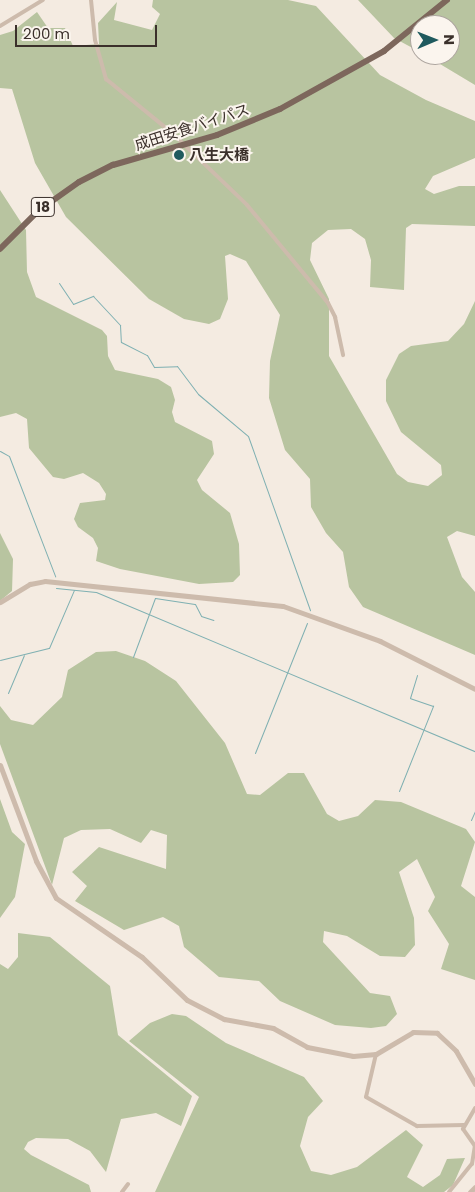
<!DOCTYPE html>
<html>
<head>
<meta charset="utf-8">
<style>
  body { margin:0 }
  #map { position:relative; width:475px; height:1192px; overflow:hidden; background:#f4ebe1; font-family:Poppins,"Noto Sans JP",sans-serif }
  div>[style] { position:absolute }
  [style*='--x'] { left:calc(var(--x)*1px); top:calc(var(--y)*1px); width:calc(var(--w)*1px); rotate:calc(var(--a)*1deg) }
  .green>* { inset:0; background:#b8c4a0 }
  .stream>* { height:1px; margin:-0.5px; padding:0 0.5px; transform-origin:0.5px; border-radius:0.5px; background:#7fb0b2 }
  .minor>* { height:4px; margin:-2px; padding:0 2px; transform-origin:2px; border-radius:2px; background:#cdbbac }
  .tertiary>* { height:5px; margin:-2.5px; padding:0 2.5px; transform-origin:2.5px; border-radius:2.5px; background:#cdbbac }
  .primary>* { height:6px; margin:-3px; padding:0 3px; transform-origin:3px; border-radius:3px; background:#7d675c }
  .dots>* { width:14px; height:14px; translate:-50% -50%; box-sizing:border-box; border:2px solid #fbf5ee; border-radius:50% }
  span { translate:-50% -50%; white-space:nowrap; text-align:center; line-height:1.15; -webkit-text-stroke:4px #fbf5ee; paint-order:stroke }
  .shield-label span { padding:1px 4px; background:#fbf5ee; border:1px solid; border-radius:4px; -webkit-text-stroke-width:0 }
  .shield-label { font-size:14px; color:#3b302b; font-weight:700 }
  .street-label { font-size:15px; color:#3b302b }
  .poi-label { font-size:15px; color:#3b302b; font-weight:700 }
  .left { translate:0 -50%; text-align:left }
  .north { position:absolute; left:410px; top:15px; width:50px; height:50px; box-sizing:border-box; background:#fbf5ee; border:1px solid #aea6a0; border-radius:50%; rotate:89deg; font-size:14px; font-weight:700; line-height:20px; text-align:center; color:#3b302b }
  .north::after { content:''; display:block; margin:auto; width:18px; height:22px; background:#1f5a5e; clip-path:polygon(50% 0,100% 100%,50% 72%,0 100%) }
  .scale { position:absolute; left:15px; top:25px; width:142px; height:22px; box-sizing:border-box; border:2px solid #3b302b; border-top:0; padding-left:6px; font-size:15px; line-height:18px; white-space:nowrap; color:#3b302b; -webkit-text-stroke:4px #fbf5ee; paint-order:stroke }
</style>
</head>
<body>
<div id="map">
  <div class="green">
    <i style="clip-path:polygon(153px 0,288px 0,316px 6px,380px 75px,426px 100px,475px 121px,475px 158px,433px 176px,425px 189px,434px 194px,459px 186px,475px 186px,475px 226px,412px 224px,406px 228px,404px 290px,370px 287px,371px 260px,365px 239px,351px 229px,328px 230px,312px 243px,310px 260px,329px 299px,329px 356px,397px 474px,408px 482px,428px 486px,442px 475px,441px 465px,401px 432px,386px 401px,386px 380px,399px 354px,411px 346px,448px 341px,464px 324px,475px 301px,475px 536px,457px 531px,447px 537px,462px 577px,475px 592px,475px 655px,363px 607px,349px 587px,343px 552px,326px 533px,311px 507px,310px 479px,285px 450px,269px 398px,270px 361px,280px 315px,246px 261px,230px 254px,225px 256px,228px 299px,220px 319px,209px 324px,184px 319px,149px 299px,66px 217px,35px 163px,12px 89px,0 88px,0 35px,13px 31px,37px 12px,48px 28px,65px 28px,73px 46px,99px 44px,98px 23px,117px 2px,114px 20px,152px 30px,160px 14px,152px 7px)"></i>
    <i style="clip-path:polygon(358px 0,475px 0,475px 85px,425px 55px,450px 55px,450px 25px,420px 25px,420px 52px,394px 38px)"></i>
    <i style="clip-path:polygon(0 190px,26px 230px,27px 272px,36px 297px,102px 330px,107px 336px,108px 356px,115px 370px,158px 379px,171px 387px,175px 400px,172px 412px,175px 422px,212px 441px,214px 454px,197px 480px,202px 490px,230px 513px,239px 544px,240px 575px,233px 582px,199px 584px,120px 569px,96px 561px,98px 548px,93px 538px,78px 527px,74px 519px,80px 503px,105px 500px,106px 494px,99px 483px,83px 473px,64px 479px,53px 477px,29px 448px,27px 419px,16px 413px,0 417px)"></i>
    <i style="clip-path:polygon(0 533px,13px 559px,12px 591px,0 601px)"></i>
    <i style="clip-path:polygon(116px 651px,145px 661px,176px 681px,225px 743px,247px 794px,260px 795px,288px 773px,304px 773px,327px 814px,339px 821px,358px 816px,375px 800px,401px 802px,466px 829px,475px 842px,461px 886px,475px 897px,475px 980px,441px 969px,449px 944px,428px 911px,435px 897px,417px 859px,399px 872px,414px 918px,415px 945px,405px 957px,380px 956px,347px 936px,324px 931px,323px 942px,370px 993px,390px 996px,397px 1014px,386px 1026px,371px 1028px,335px 1025px,280px 1001px,259px 981px,219px 977px,184px 947px,179px 926px,163px 917px,124px 930px,75px 901px,87px 886px,72px 872px,99px 847px,166px 869px,167px 835px,151px 830px,141px 843px,110px 829px,81px 830px,64px 838px,52px 885px,0 744px,0 706px,11px 720px,33px 725px,62px 697px,68px 670px,96px 652px)"></i>
    <i style="clip-path:polygon(0 799px,12px 832px,25px 844px,15px 897px,0 918px)"></i>
    <i style="clip-path:polygon(18px 933px,50px 937px,110px 986px,118px 1035px,192px 1096px,181px 1126px,156px 1113px,121px 1119px,106px 1172px,90px 1151px,68px 1139px,36px 1138px,28px 1142px,24px 1149px,31px 1155px,89px 1185px,91px 1192px,0 1192px,0 964px,8px 969px,18px 957px)"></i>
    <i style="clip-path:polygon(172px 1014px,186px 1016px,226px 1043px,304px 1077px,323px 1101px,308px 1117px,300px 1146px,311px 1171px,331px 1175px,357px 1167px,406px 1130px,423px 1145px,407px 1177px,423px 1187px,440px 1175px,447px 1159px,465px 1158px,453px 1185px,444px 1192px,155px 1192px,199px 1097px,129px 1041px,150px 1023px)"></i>
  </div>
  <div class="stream">
    <i style="--x:59;--y:283;--w:25;--a:56"></i>
    <i style="--x:73;--y:304;--w:22;--a:-22"></i>
    <i style="--x:93;--y:296;--w:40;--a:47"></i>
    <i style="--x:120;--y:325;--w:17;--a:87"></i>
    <i style="--x:121;--y:342;--w:29;--a:27"></i>
    <i style="--x:147;--y:355;--w:14;--a:60"></i>
    <i style="--x:154;--y:367;--w:23;--a:-2"></i>
    <i style="--x:177;--y:366;--w:35;--a:53"></i>
    <i style="--x:198;--y:394;--w:65;--a:40"></i>
    <i style="--x:248;--y:436;--w:185;--a:70.4"></i>
    <i style="--x:0;--y:451;--w:10;--a:29"></i>
    <i style="--x:9;--y:456;--w:129;--a:69"></i>
    <i style="--x:56;--y:588;--w:40;--a:5.7"></i>
    <i style="--x:96;--y:592;--w:411;--a:22.8"></i>
    <i style="--x:133;--y:657;--w:63;--a:-69.6"></i>
    <i style="--x:155;--y:598;--w:40;--a:8.5"></i>
    <i style="--x:195;--y:604;--w:13;--a:63"></i>
    <i style="--x:201;--y:616;--w:13;--a:18"></i>
    <i style="--x:0;--y:660;--w:50;--a:-13.8"></i>
    <i style="--x:49;--y:648;--w:63;--a:-66.7"></i>
    <i style="--x:8;--y:693;--w:41;--a:-67.2"></i>
    <i style="--x:255;--y:753;--w:140;--a:-68.2"></i>
    <i style="--x:399;--y:791;--w:92;--a:-68.2"></i>
    <i style="--x:433;--y:706;--w:24;--a:-161"></i>
    <i style="--x:410;--y:698;--w:24;--a:-73"></i>
    <i style="--x:471;--y:820;--w:10;--a:-66"></i>
  </div>
  <div class="minor">
    <i style="--x:91;--y:0;--w:40;--a:84.3"></i>
    <i style="--x:95;--y:40;--w:41;--a:74.2"></i>
    <i style="--x:106;--y:79;--w:84;--a:39.2"></i>
    <i style="--x:171;--y:132;--w:105;--a:43.8"></i>
    <i style="--x:247;--y:205;--w:127;--a:50.4"></i>
    <i style="--x:328;--y:303;--w:16;--a:63"></i>
    <i style="--x:335;--y:317;--w:39;--a:78"></i>
    <i style="--x:0;--y:26;--w:50;--a:-31.2"></i>
    <i style="--x:376;--y:1054;--w:44;--a:103.1"></i>
    <i style="--x:366;--y:1097;--w:59;--a:29.6"></i>
    <i style="--x:417;--y:1126;--w:47;--a:-1.2"></i>
    <i style="--x:122;--y:1192;--w:10;--a:-53"></i>
    <i style="--x:449;--y:1192;--w:36;--a:-51"></i>
    <i style="--x:472;--y:1164;--w:18;--a:-81"></i>
    <i style="--x:475;--y:1146;--w:21;--a:-125"></i>
    <i style="--x:463;--y:1129;--w:24;--a:-60"></i>
  </div>
  <div class="tertiary">
    <i style="--x:0;--y:602;--w:35;--a:-31"></i>
    <i style="--x:30;--y:584;--w:15;--a:-11"></i>
    <i style="--x:45;--y:581;--w:239;--a:6"></i>
    <i style="--x:283;--y:606;--w:103;--a:19.8"></i>
    <i style="--x:380;--y:641;--w:106;--a:26.8"></i>
    <i style="--x:0;--y:765;--w:103;--a:69.4"></i>
    <i style="--x:36;--y:861;--w:42;--a:61.6"></i>
    <i style="--x:56;--y:898;--w:104;--a:34.5"></i>
    <i style="--x:142;--y:957;--w:62;--a:43.7"></i>
    <i style="--x:187;--y:1000;--w:42;--a:27.2"></i>
    <i style="--x:224;--y:1019;--w:50;--a:10.4"></i>
    <i style="--x:273;--y:1028;--w:39;--a:29"></i>
    <i style="--x:307;--y:1047;--w:47;--a:11.1"></i>
    <i style="--x:353;--y:1056;--w:23;--a:-5"></i>
    <i style="--x:376;--y:1054;--w:43;--a:-30.7"></i>
    <i style="--x:413;--y:1032;--w:24;--a:2"></i>
    <i style="--x:437;--y:1033;--w:26;--a:43"></i>
    <i style="--x:456;--y:1051;--w:38;--a:60"></i>
    <i style="--x:470;--y:1192;--w:7;--a:-45"></i>
  </div>
  <div class="primary">
    <i style="--x:0;--y:249;--w:54;--a:-45"></i>
    <i style="--x:38;--y:211;--w:50;--a:-35.3"></i>
    <i style="--x:79;--y:182;--w:38;--a:-27"></i>
    <i style="--x:113;--y:165;--w:108;--a:-16.1"></i>
    <i style="--x:217;--y:135;--w:68;--a:-22.4"></i>
    <i style="--x:280;--y:109;--w:119;--a:-29.1"></i>
    <i style="--x:384;--y:51;--w:81;--a:-39"></i>
  </div>
  <div class="dots">
    <i style="left:179px;top:155px;background:#1f5a5e"></i>
  </div>
  <div class="shield-label">
    <span style="left:43px;top:207px">18</span>
  </div>
  <div class="street-label">
    <span style="left:192px;top:127px;rotate:-18deg">成田安食バイパス</span>
  </div>
  <div class="poi-label">
    <span class="left" style="left:189px;top:155px">八生大橋</span>
  </div>
  <div class="north">N</div>
  <div class="scale">200 m</div>
</div>
</body>
</html>
